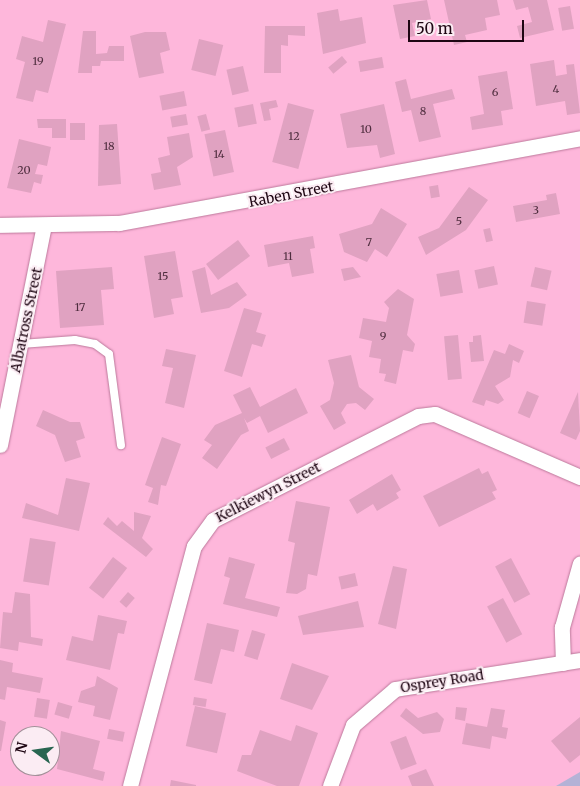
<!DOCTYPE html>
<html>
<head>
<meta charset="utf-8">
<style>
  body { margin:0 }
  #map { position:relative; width:580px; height:786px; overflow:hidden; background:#feb7db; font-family:Merriweather,serif }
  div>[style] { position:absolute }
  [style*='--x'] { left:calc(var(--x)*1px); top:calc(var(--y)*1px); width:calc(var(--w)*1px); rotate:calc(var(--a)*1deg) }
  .green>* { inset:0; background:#b4b2d6 }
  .building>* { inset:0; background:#e0a2c1; transform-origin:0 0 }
  .roads { filter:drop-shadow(0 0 1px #bc799b) drop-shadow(0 0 1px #bc799b) }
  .lane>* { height:8px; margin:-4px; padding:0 4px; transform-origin:4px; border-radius:4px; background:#fff }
  .street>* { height:15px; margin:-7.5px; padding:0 7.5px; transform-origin:7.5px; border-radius:7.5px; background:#fff }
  span { translate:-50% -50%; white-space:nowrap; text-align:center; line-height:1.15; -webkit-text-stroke:4px #fbecf3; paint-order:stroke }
  .number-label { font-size:11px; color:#4e2d3e }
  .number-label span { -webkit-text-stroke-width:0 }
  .street-label { font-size:14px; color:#1e0613 }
  .north { position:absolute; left:10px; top:726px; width:50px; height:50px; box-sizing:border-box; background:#fbecf3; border:1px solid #a39099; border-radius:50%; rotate:284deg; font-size:14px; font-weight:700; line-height:20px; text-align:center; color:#1e0613 }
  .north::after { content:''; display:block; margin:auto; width:18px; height:22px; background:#286550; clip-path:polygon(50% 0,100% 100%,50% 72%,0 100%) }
  .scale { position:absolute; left:408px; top:20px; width:116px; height:22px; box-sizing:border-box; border:2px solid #1e0613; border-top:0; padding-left:6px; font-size:15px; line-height:18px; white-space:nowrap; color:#1e0613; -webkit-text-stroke:4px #fbecf3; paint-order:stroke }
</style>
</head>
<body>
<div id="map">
  <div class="green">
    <i style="clip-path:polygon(580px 772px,580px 786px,556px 786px)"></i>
  </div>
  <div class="building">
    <i style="clip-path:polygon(427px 0,431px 19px,412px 23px,415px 36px,400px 39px,393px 5px)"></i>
    <i style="clip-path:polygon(444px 0,497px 0,500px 15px,485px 18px,487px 30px,465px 35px,467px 42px,454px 45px)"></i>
    <i style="clip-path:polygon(513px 0,547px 0,554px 30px,520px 38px,517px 26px,532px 22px,528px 7px,516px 10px)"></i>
    <i style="left:570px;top:6px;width:23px;height:12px;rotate:80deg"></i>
    <i style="clip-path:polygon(338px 9px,340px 21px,362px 17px,366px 43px,323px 54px,317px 13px)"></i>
    <i style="clip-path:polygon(48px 20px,66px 24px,48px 93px,36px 90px,33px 102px,16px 98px,25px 62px,16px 59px,22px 36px,43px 42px)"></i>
    <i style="clip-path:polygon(265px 26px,305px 26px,305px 36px,288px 35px,288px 46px,281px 45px,281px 73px,264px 73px)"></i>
    <i style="clip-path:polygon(83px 31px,96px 31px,96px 54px,107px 53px,109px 46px,124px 46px,124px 61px,101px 61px,100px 66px,92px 66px,92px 73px,78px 73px)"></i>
    <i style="clip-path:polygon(145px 32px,166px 32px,170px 50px,160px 53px,164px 73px,139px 78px,130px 36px)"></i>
    <i style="left:199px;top:39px;width:25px;height:32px;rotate:14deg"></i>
    <i style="left:342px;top:56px;width:8px;height:18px;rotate:50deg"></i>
    <i style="left:382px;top:57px;width:11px;height:24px;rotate:80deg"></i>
    <i style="clip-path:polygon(554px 60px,556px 76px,567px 74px,566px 65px,574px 64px,580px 113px,567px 115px,565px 101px,536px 106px,530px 64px)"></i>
    <i style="left:243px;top:66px;width:26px;height:17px;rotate:77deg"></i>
    <i style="clip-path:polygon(507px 71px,513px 109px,501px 111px,503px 125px,472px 130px,470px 117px,484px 114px,478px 76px)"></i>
    <i style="clip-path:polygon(406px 79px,411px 99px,452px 89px,455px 99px,433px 104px,441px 137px,419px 142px,411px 110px,402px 112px,395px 82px)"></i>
    <i style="left:184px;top:91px;width:15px;height:25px;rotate:79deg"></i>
    <i style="clip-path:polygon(276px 100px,278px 107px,269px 109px,271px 120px,264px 121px,260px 103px)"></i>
    <i style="left:288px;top:103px;width:27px;height:61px;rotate:15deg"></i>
    <i style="left:253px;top:104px;width:20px;height:19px;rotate:79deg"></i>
    <i style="clip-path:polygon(384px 104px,395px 154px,380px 158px,377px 145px,347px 148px,340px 114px)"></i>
    <i style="left:186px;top:114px;width:11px;height:16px;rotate:80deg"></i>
    <i style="left:206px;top:114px;width:16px;height:9px;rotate:75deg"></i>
    <i style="clip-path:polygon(37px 119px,66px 119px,66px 138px,52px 138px,52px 128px,38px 128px)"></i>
    <i style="left:70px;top:123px;width:15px;height:17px"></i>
    <i style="clip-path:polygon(117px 124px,121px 184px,98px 186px,99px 125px)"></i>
    <i style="left:225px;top:130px;width:43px;height:21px;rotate:78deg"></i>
    <i style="clip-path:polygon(189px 133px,193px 157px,177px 167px,181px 185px,154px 190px,151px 174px,161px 172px,158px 158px,170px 155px,167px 137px)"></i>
    <i style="clip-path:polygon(19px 139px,51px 147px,47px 166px,38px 164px,35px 174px,43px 175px,41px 184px,34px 182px,31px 193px,7px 188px)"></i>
    <i style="left:438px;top:185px;width:12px;height:9px;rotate:81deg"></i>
    <i style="clip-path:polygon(469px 187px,488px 200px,466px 230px,426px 255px,418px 237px,439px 228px)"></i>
    <i style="clip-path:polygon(556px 193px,560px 214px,516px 222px,513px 206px,547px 200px,546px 195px)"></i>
    <i style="clip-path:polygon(381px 208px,407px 224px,387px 257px,375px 249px,367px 262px,344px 252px,339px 234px,372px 224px)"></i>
    <i style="left:490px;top:228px;width:13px;height:7px;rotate:77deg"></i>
    <i style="clip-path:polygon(313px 236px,315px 248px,310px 249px,314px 273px,292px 277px,289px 263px,268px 267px,264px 245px)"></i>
    <i style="left:238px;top:240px;width:20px;height:40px;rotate:53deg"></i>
    <i style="clip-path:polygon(175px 251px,183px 297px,171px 299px,174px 314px,154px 318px,144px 256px)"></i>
    <i style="left:494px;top:266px;width:19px;height:20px;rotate:78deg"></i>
    <i style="clip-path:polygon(112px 267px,114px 289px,101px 290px,104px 325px,60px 328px,56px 271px)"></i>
    <i style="clip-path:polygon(205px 267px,211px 295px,237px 282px,247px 295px,229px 308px,201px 313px,192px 271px)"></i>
    <i style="clip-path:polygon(353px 267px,361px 277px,344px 281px,341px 269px)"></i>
    <i style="left:535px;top:267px;width:17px;height:20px;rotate:13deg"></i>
    <i style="left:459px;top:270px;width:23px;height:23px;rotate:80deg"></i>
    <i style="clip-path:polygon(398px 289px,414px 299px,407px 335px,415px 344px,413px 352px,403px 350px,396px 384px,384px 381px,386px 374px,379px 373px,381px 359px,369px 357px,372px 341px,359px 338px,363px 318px,386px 322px,389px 308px,384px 302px)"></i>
    <i style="left:527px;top:301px;width:19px;height:22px;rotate:9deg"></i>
    <i style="clip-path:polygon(244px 308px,262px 313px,256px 332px,266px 335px,262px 347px,252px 344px,242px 377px,224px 371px)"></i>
    <i style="left:458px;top:335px;width:44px;height:14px;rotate:85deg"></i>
    <i style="clip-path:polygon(481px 335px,484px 361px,471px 362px,469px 342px,473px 342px,473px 336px)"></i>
    <i style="clip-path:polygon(509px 344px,524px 351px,519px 363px,513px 360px,510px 377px,495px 386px,504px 400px,498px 404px,486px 400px,484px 406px,472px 402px,494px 350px,505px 354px)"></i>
    <i style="clip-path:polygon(166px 349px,196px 355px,184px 408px,165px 403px,173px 368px,162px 366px)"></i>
    <i style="clip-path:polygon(351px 355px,359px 387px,374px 399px,365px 410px,356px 403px,347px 404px,341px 413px,346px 423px,334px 430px,320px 406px,330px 400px,334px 383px,328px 360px)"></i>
    <i style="clip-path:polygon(250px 387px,260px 407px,296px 388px,308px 413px,268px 433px,260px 416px,247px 423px,244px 418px,249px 431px,241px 435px,217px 469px,202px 458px,212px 445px,204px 440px,215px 425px,242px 413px,233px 395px)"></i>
    <i style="left:527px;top:391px;width:13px;height:24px;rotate:23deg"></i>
    <i style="clip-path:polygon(578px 392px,580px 431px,576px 440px,560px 433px)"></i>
    <i style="clip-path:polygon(43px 410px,70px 422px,80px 422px,85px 438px,76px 441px,81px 457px,65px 462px,55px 435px,36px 426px)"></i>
    <i style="clip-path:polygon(162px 437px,181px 444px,166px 486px,161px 485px,158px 505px,148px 502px,153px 488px,145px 485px)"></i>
    <i style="left:284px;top:438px;width:13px;height:21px;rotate:63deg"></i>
    <i style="clip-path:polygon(479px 468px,482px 474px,488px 471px,497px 490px,492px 492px,496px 499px,439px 527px,423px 496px)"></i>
    <i style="clip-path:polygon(392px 474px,401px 490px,396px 493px,399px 498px,377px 511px,373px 504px,357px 514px,349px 500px)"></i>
    <i style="clip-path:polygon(66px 478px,90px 483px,79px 531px,22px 518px,26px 503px,58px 515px)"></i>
    <i style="clip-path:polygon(296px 501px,330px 507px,317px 576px,308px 574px,306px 589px,297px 594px,286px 593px,295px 543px,288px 541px)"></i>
    <i style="clip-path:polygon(134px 512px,151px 516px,142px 538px,153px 549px,146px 557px,103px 524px,108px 517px,117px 526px,122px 521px,134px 531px)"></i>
    <i style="left:30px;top:538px;width:26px;height:44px;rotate:9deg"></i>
    <i style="left:113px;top:557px;width:18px;height:39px;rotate:38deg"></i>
    <i style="clip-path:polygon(229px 557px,255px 564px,245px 598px,280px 607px,277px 617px,223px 604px,230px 578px,224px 576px)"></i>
    <i style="left:511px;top:558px;width:41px;height:18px;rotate:62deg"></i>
    <i style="clip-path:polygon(393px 566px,407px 569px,396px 629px,378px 624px)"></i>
    <i style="left:355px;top:573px;width:13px;height:17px;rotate:77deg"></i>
    <i style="clip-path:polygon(15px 592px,30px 594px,31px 637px,43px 639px,42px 646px,19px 642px,18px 651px,0 648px,3px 612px,12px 613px)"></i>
    <i style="left:128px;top:592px;width:9px;height:13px;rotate:41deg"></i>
    <i style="left:503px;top:598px;width:41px;height:18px;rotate:62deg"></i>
    <i style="clip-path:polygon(358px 601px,364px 627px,303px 635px,298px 616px)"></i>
    <i style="clip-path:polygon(98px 615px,127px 621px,124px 634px,118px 633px,110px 670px,66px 660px,72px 636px,93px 641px)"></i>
    <i style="clip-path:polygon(207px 623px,239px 630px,234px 652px,221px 649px,212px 684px,194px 680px)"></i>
    <i style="left:252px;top:630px;width:14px;height:27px;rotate:17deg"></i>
    <i style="clip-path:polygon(0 660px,13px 663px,12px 672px,43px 678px,40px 693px,7px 687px,5px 700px,0 699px)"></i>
    <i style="clip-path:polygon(292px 663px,329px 676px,312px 710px,280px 699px)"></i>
    <i style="clip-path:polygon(97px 676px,118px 688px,110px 720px,93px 716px,95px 706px,78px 702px,81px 691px,95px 686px)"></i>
    <i style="left:194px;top:697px;width:13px;height:8px;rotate:9deg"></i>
    <i style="left:37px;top:698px;width:13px;height:19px;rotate:9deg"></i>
    <i style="left:58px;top:702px;width:15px;height:13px;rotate:16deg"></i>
    <i style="left:195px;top:706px;width:32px;height:41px;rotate:13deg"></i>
    <i style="clip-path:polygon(456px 707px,467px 708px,465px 721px,455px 719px)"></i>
    <i style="clip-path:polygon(406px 708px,418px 718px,437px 712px,444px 719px,440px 732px,423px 734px,400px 716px)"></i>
    <i style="clip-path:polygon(491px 708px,505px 710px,502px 727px,508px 728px,506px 739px,492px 736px,490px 749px,462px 744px,466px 723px,487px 727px)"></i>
    <i style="clip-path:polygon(580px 717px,580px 755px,570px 763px,551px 741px)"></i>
    <i style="clip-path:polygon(0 720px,6px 722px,1px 751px,0 751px)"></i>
    <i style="clip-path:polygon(296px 725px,318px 733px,299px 786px,277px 786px,237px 771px,242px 755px,251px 755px,260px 730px,291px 741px)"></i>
    <i style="left:109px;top:729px;width:16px;height:10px;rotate:11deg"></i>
    <i style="clip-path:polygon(61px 731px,100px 741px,93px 769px,105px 772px,103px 781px,57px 769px)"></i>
    <i style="left:406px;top:736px;width:30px;height:17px;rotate:69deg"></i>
    <i style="clip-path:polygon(426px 769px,434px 786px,412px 786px,408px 776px)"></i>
    <i style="clip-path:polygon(171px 780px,196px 785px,196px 786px,170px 786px)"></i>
  </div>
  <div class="roads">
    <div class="lane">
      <i style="--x:21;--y:344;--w:54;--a:-4.2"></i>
      <i style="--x:75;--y:340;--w:20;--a:11"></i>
      <i style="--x:95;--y:344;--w:17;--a:36"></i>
      <i style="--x:109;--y:354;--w:92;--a:82.5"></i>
    </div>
    <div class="street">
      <i style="--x:0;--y:225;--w:119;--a:-1"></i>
      <i style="--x:119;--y:223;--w:469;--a:-10.4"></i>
      <i style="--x:0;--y:445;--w:224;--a:-78.7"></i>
      <i style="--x:563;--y:663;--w:36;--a:-92"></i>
      <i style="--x:562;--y:627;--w:66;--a:-74.3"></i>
      <i style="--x:130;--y:786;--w:248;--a:-75.1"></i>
      <i style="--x:194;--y:546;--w:32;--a:-54"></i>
      <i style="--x:213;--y:520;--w:230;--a:-26.9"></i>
      <i style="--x:418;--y:416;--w:17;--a:-7"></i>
      <i style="--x:435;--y:414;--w:158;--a:23.5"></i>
      <i style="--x:330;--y:786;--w:65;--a:-69.3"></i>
      <i style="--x:353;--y:725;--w:55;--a:-40.6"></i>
      <i style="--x:395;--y:689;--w:187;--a:-8.9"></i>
    </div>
  </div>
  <div class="number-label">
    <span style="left:38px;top:61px">19</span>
    <span style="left:556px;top:89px">4</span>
    <span style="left:495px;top:92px">6</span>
    <span style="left:423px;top:111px">8</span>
    <span style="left:366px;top:129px">10</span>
    <span style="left:294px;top:136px">12</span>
    <span style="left:109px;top:146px">18</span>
    <span style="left:219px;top:154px">14</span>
    <span style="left:24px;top:170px">20</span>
    <span style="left:536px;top:210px">3</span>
    <span style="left:459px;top:221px">5</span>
    <span style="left:369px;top:242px">7</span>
    <span style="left:288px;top:256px">11</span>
    <span style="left:163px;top:276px">15</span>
    <span style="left:80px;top:307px">17</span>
    <span style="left:383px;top:336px">9</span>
  </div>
  <div class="street-label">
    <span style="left:291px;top:194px;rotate:-11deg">Raben Street</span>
    <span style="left:26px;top:320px;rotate:-78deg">Albatross Street</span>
    <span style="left:268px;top:492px;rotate:-27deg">Kelkiewyn Street</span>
    <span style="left:442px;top:681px;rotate:-9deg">Osprey Road</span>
  </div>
  <div class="north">N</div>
  <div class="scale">50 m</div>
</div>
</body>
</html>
